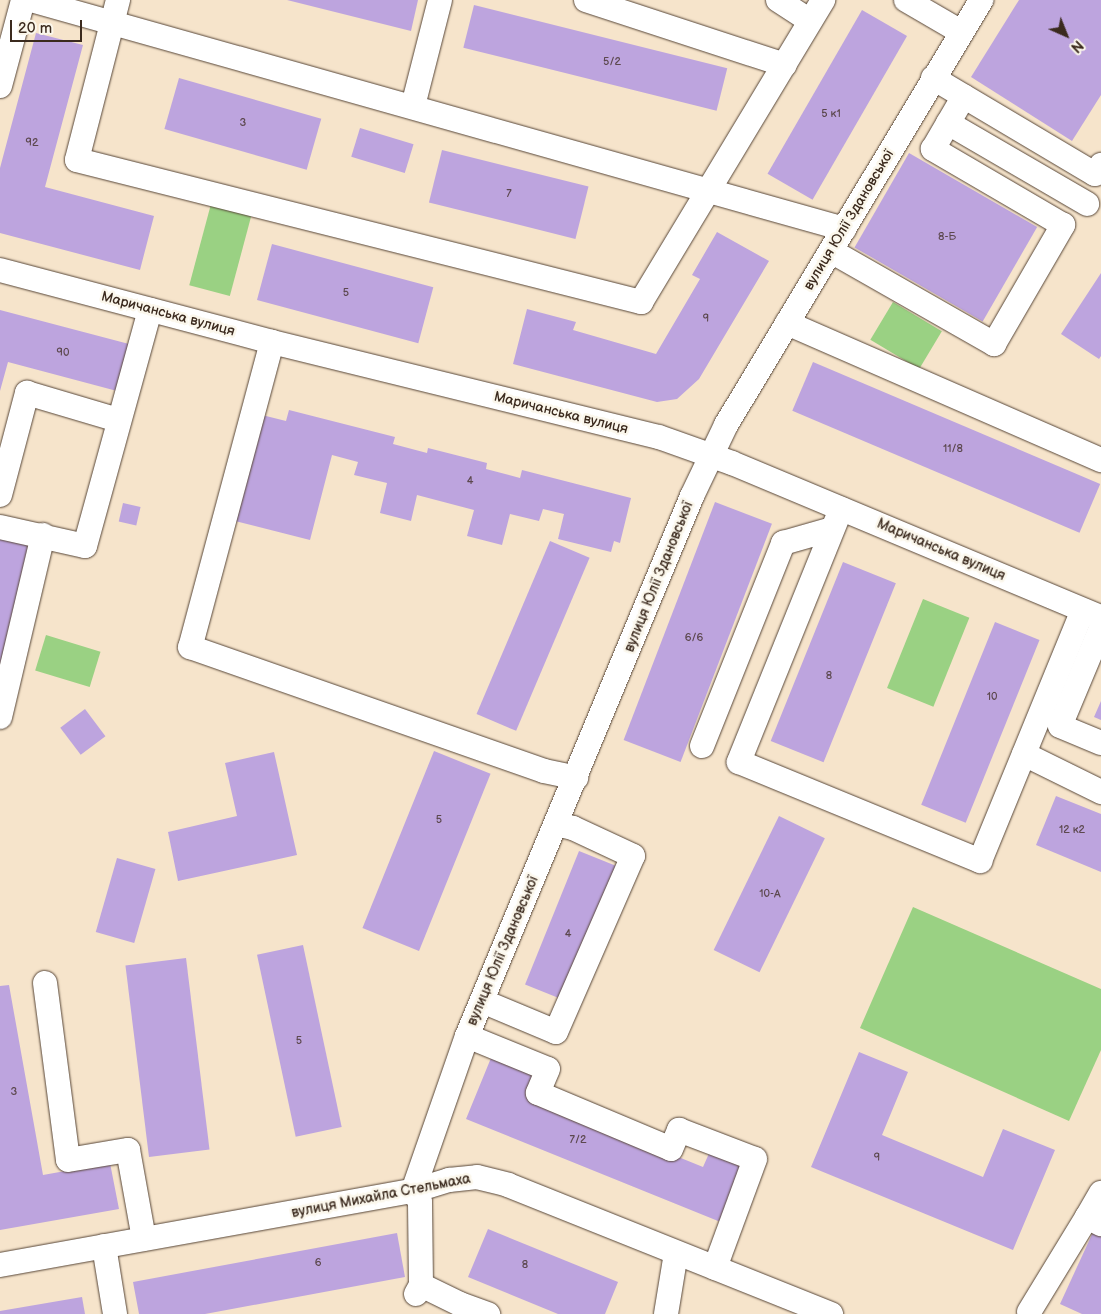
<!DOCTYPE html>
<html>
<head>
<meta charset="utf-8">
<style>
  body { margin:0 }
  #map { position:relative; width:1101px; height:1314px; overflow:hidden; background:#f6e4cb; font-family:"Balsamiq Sans",sans-serif }
  div>[style] { position:absolute }
  [style*='--x'] { left:calc(var(--x)*1px); top:calc(var(--y)*1px); width:calc(var(--w)*1px); rotate:calc(var(--a)*1deg) }
  .green>* { inset:0; background:#9ad183; transform-origin:0 0 }
  .building>* { inset:0; background:#bda4de; transform-origin:0 0 }
  .roads { filter:drop-shadow(0 0 1px #574638) drop-shadow(0 0 1px #574638) }
  .minor>* { height:24px; margin:-12px; padding:0 12px; transform-origin:12px; border-radius:12px; background:#fff }
  span { translate:-50% -50%; white-space:nowrap; text-align:center; line-height:1.15; -webkit-text-stroke:5px #fbf7ec; paint-order:stroke }
  .number-label { font-size:11px; color:#5c484e }
  .number-label span { -webkit-text-stroke-width:0 }
  .street-label { font-size:14px; color:#3b2a1e }
  .north { position:absolute; left:1041px; top:10px; width:50px; height:50px; -webkit-text-stroke:4px #fbf7ec; paint-order:stroke; rotate:136deg; font-size:14px; font-weight:700; line-height:20px; text-align:center; color:#3b2a1e }
  .north::after { content:''; display:block; margin:auto; width:18px; height:22px; background:#3b2a1e; clip-path:polygon(50% 0,100% 100%,50% 72%,0 100%) }
  .scale { position:absolute; left:10px; top:20px; width:72px; height:22px; box-sizing:border-box; border:2px solid #3b2a1e; border-top:0; padding-left:6px; font-size:15px; line-height:18px; white-space:nowrap; color:#3b2a1e; -webkit-text-stroke:4px #fbf7ec; paint-order:stroke }
</style>
</head>
<body>
<div id="map">
  <div class="green">
    <i style="left:211px;top:204px;width:42px;height:84px;rotate:15deg"></i>
    <i style="left:893px;top:302px;width:57px;height:44px;rotate:31deg"></i>
    <i style="left:923px;top:599px;width:50px;height:96px;rotate:22deg"></i>
    <i style="left:46px;top:635px;width:57px;height:37px;rotate:17deg"></i>
    <i style="clip-path:polygon(913px 907px,1101px 989px,1101px 1050px,1069px 1121px,860px 1028px)"></i>
  </div>
  <div class="building">
    <i style="clip-path:polygon(287px 0,418px 0,411px 31px)"></i>
    <i style="clip-path:polygon(1019px 0,1101px 0,1101px 95px,1072px 141px,971px 77px)"></i>
    <i style="left:474px;top:5px;width:261px;height:44px;rotate:14deg"></i>
    <i style="left:862px;top:10px;width:52px;height:189px;rotate:30deg"></i>
    <i style="clip-path:polygon(36px 33px,83px 45px,45px 187px,154px 216px,140px 270px,0 233px,0 168px)"></i>
    <i style="left:179px;top:78px;width:148px;height:53px;rotate:16deg"></i>
    <i style="left:360px;top:128px;width:56px;height:30px;rotate:17deg"></i>
    <i style="left:442px;top:150px;width:151px;height:54px;rotate:14deg"></i>
    <i style="left:909px;top:153px;width:148px;height:109px;rotate:30deg"></i>
    <i style="clip-path:polygon(717px 232px,769px 261px,699px 379px,677px 399px,657px 402px,513px 364px,527px 309px,576px 322px,573px 330px,656px 354px,700px 279px,692px 275px)"></i>
    <i style="left:272px;top:244px;width:167px;height:58px;rotate:15deg"></i>
    <i style="clip-path:polygon(1101px 273px,1101px 356px,1099px 359px,1061px 334px)"></i>
    <i style="clip-path:polygon(0 310px,129px 344px,117px 391px,8px 362px,0 391px)"></i>
    <i style="left:813px;top:362px;width:312px;height:53px;rotate:23deg"></i>
    <i style="clip-path:polygon(289px 410px,395px 437px,393px 444px,427px 453px,428px 448px,487px 463px,486px 469px,520px 478px,522px 470px,631px 498px,620px 543px,614px 541px,611px 552px,558px 539px,564px 514px,543px 509px,539px 521px,510px 514px,502px 545px,467px 536px,474px 510px,417px 495px,411px 521px,380px 513px,387px 483px,354px 475px,358px 462px,332px 455px,310px 540px,235px 521px,262px 415px,286px 421px)"></i>
    <i style="left:715px;top:502px;width:61px;height:255px;rotate:21deg"></i>
    <i style="left:123px;top:503px;width:18px;height:19px;rotate:13deg"></i>
    <i style="clip-path:polygon(0 535px,31px 542px,1px 664px,0 664px)"></i>
    <i style="left:550px;top:541px;width:43px;height:188px;rotate:23deg"></i>
    <i style="left:843px;top:562px;width:57px;height:193px;rotate:22deg"></i>
    <i style="left:995px;top:622px;width:48px;height:197px;rotate:22deg"></i>
    <i style="clip-path:polygon(1101px 701px,1101px 720px,1094px 717px)"></i>
    <i style="left:85px;top:709px;width:34px;height:31px;rotate:53deg"></i>
    <i style="left:434px;top:751px;width:61px;height:191px;rotate:22deg"></i>
    <i style="clip-path:polygon(274px 752px,297px 855px,178px 881px,168px 832px,237px 816px,225px 763px)"></i>
    <i style="clip-path:polygon(1056px 796px,1101px 814px,1101px 872px,1036px 845px)"></i>
    <i style="left:779px;top:816px;width:51px;height:149px;rotate:26deg"></i>
    <i style="left:579px;top:851px;width:43px;height:144px;rotate:22deg"></i>
    <i style="left:117px;top:858px;width:40px;height:77px;rotate:16deg"></i>
    <i style="left:303px;top:945px;width:186px;height:47px;rotate:78deg"></i>
    <i style="left:186px;top:958px;width:193px;height:61px;rotate:83deg"></i>
    <i style="clip-path:polygon(9px 985px,43px 1175px,110px 1163px,119px 1209px,0 1230px,0 986px)"></i>
    <i style="clip-path:polygon(859px 1052px,908px 1072px,882px 1135px,983px 1177px,1003px 1129px,1055px 1150px,1013px 1250px,811px 1167px)"></i>
    <i style="clip-path:polygon(491px 1058px,536px 1076px,528px 1096px,703px 1167px,711px 1149px,747px 1164px,723px 1223px,466px 1119px)"></i>
    <i style="clip-path:polygon(488px 1229px,618px 1282px,605px 1314px,558px 1314px,468px 1277px)"></i>
    <i style="clip-path:polygon(1094px 1230px,1101px 1234px,1101px 1314px,1082px 1314px,1060px 1304px)"></i>
    <i style="clip-path:polygon(397px 1233px,405px 1277px,205px 1314px,139px 1314px,133px 1282px)"></i>
    <i style="clip-path:polygon(82px 1297px,85px 1314px,0 1314px,0 1311px)"></i>
  </div>
  <div class="roads">
    <div class="minor">
      <i style="--x:31;--y:0;--w:845;--a:15.73"></i>
      <i style="--x:118;--y:0;--w:165;--a:104.4"></i>
      <i style="--x:77;--y:160;--w:582;--a:14.13"></i>
      <i style="--x:641;--y:302;--w:353;--a:-58.9"></i>
      <i style="--x:586;--y:0;--w:209;--a:18.1"></i>
      <i style="--x:778;--y:0;--w:38;--a:33"></i>
      <i style="--x:906;--y:0;--w:64;--a:30.2"></i>
      <i style="--x:933;--y:78;--w:188;--a:30.7"></i>
      <i style="--x:1095;--y:174;--w:11;--a:-56"></i>
      <i style="--x:0;--y:86;--w:89;--a:-75"></i>
      <i style="--x:413;--y:106;--w:109;--a:-75.7"></i>
      <i style="--x:948;--y:123;--w:161;--a:30.2"></i>
      <i style="--x:831;--y:251;--w:188;--a:29.7"></i>
      <i style="--x:994;--y:344;--w:138;--a:-59.9"></i>
      <i style="--x:1063;--y:225;--w:151;--a:-149.7"></i>
      <i style="--x:933;--y:149;--w:61;--a:-59.7"></i>
      <i style="--x:0;--y:270;--w:281;--a:14.8"></i>
      <i style="--x:272;--y:342;--w:398;--a:13.8"></i>
      <i style="--x:659;--y:437;--w:77;--a:19.6"></i>
      <i style="--x:732;--y:463;--w:400;--a:22.7"></i>
      <i style="--x:787;--y:323;--w:343;--a:23.6"></i>
      <i style="--x:272;--y:342;--w:316;--a:105"></i>
      <i style="--x:190;--y:647;--w:375;--a:19.3"></i>
      <i style="--x:544;--y:771;--w:33;--a:12"></i>
      <i style="--x:0;--y:495;--w:106;--a:-75.2"></i>
      <i style="--x:27;--y:393;--w:95;--a:16.5"></i>
      <i style="--x:841;--y:509;--w:273;--a:112"></i>
      <i style="--x:739;--y:762;--w:261;--a:22.3"></i>
      <i style="--x:980;--y:861;--w:271;--a:-67.7"></i>
      <i style="--x:0;--y:527;--w:87;--a:12.6"></i>
      <i style="--x:85;--y:546;--w:245;--a:-74.6"></i>
      <i style="--x:1101;--y:628;--w:106;--a:112.7"></i>
      <i style="--x:1060;--y:726;--w:44;--a:22.5"></i>
      <i style="--x:0;--y:717;--w:187;--a:-76.7"></i>
      <i style="--x:702;--y:746;--w:219;--a:-68.2"></i>
      <i style="--x:783;--y:543;--w:51;--a:-15.9"></i>
      <i style="--x:1024;--y:754;--w:86;--a:26.3"></i>
      <i style="--x:45;--y:983;--w:178;--a:82.6"></i>
      <i style="--x:68;--y:1160;--w:61;--a:-9.5"></i>
      <i style="--x:128;--y:1150;--w:90;--a:79.8"></i>
      <i style="--x:482;--y:1001;--w:80;--a:22.7"></i>
      <i style="--x:556;--y:1032;--w:192;--a:-66.4"></i>
      <i style="--x:633;--y:856;--w:66;--a:-155"></i>
      <i style="--x:573;--y:828;--w:17;--a:-167"></i>
      <i style="--x:467;--y:1036;--w:87;--a:22.2"></i>
      <i style="--x:548;--y:1069;--w:26;--a:113"></i>
      <i style="--x:538;--y:1093;--w:144;--a:22.8"></i>
      <i style="--x:671;--y:1149;--w:21;--a:-67"></i>
      <i style="--x:679;--y:1130;--w:81;--a:20.9"></i>
      <i style="--x:755;--y:1159;--w:116;--a:110.2"></i>
      <i style="--x:1087;--y:1217;--w:28;--a:-60"></i>
      <i style="--x:104;--y:1246;--w:69;--a:80.8"></i>
      <i style="--x:0;--y:1265;--w:420;--a:-10.2"></i>
      <i style="--x:413;--y:1191;--w:38;--a:-17"></i>
      <i style="--x:449;--y:1180;--w:28;--a:-6"></i>
      <i style="--x:477;--y:1177;--w:32;--a:14"></i>
      <i style="--x:508;--y:1185;--w:348;--a:21.8"></i>
      <i style="--x:421;--y:1285;--w:43;--a:26"></i>
      <i style="--x:460;--y:1304;--w:30;--a:20"></i>
      <i style="--x:416;--y:1294;--w:10;--a:-61"></i>
      <i style="--x:421;--y:1285;--w:83;--a:-90.7"></i>
      <i style="--x:420;--y:1202;--w:13;--a:-122"></i>
      <i style="--x:413;--y:1191;--w:164;--a:-70.8"></i>
      <i style="--x:467;--y:1036;--w:585;--a:-67.38"></i>
      <i style="--x:692;--y:496;--w:79;--a:-64.4"></i>
      <i style="--x:726;--y:425;--w:496;--a:-59"></i>
      <i style="--x:1029;--y:1312;--w:111;--a:-58.6"></i>
      <i style="--x:1087;--y:1217;--w:16;--a:27"></i>
      <i style="--x:666;--y:1314;--w:62;--a:-80.7"></i>
    </div>
  </div>
  <div class="number-label">
    <span style="left:612px;top:62px">5/2</span>
    <span style="left:831px;top:114px">5 к1</span>
    <span style="left:243px;top:123px">3</span>
    <span style="left:32px;top:143px">92</span>
    <span style="left:509px;top:194px">7</span>
    <span style="left:947px;top:237px">8-Б</span>
    <span style="left:346px;top:293px">5</span>
    <span style="left:706px;top:319px">9</span>
    <span style="left:63px;top:353px">90</span>
    <span style="left:953px;top:449px">11/8</span>
    <span style="left:470px;top:481px">4</span>
    <span style="left:694px;top:638px">6/6</span>
    <span style="left:829px;top:676px">8</span>
    <span style="left:992px;top:697px">10</span>
    <span style="left:439px;top:820px">5</span>
    <span style="left:1072px;top:830px">12 к2</span>
    <span style="left:770px;top:894px">10-А</span>
    <span style="left:568px;top:934px">4</span>
    <span style="left:299px;top:1041px">5</span>
    <span style="left:14px;top:1092px">3</span>
    <span style="left:578px;top:1140px">7/2</span>
    <span style="left:877px;top:1158px">9</span>
    <span style="left:318px;top:1263px">6</span>
    <span style="left:525px;top:1265px">8</span>
  </div>
  <div class="street-label">
    <span style="left:849px;top:220px;rotate:-59deg">вулиця Юлії Здановської</span>
    <span style="left:168px;top:314px;rotate:15deg">Маричанська вулиця</span>
    <span style="left:561px;top:413px;rotate:14deg">Маричанська вулиця</span>
    <span style="left:941px;top:550px;rotate:23deg">Маричанська вулиця</span>
    <span style="left:659px;top:577px;rotate:-68deg">вулиця Юлії Здановської</span>
    <span style="left:503px;top:951px;rotate:-67deg">вулиця Юлії Здановської</span>
    <span style="left:381px;top:1196px;rotate:-11deg">вулиця Михайла Стельмаха</span>
  </div>
  <div class="north">N</div>
  <div class="scale">20 m</div>
</div>
</body>
</html>
